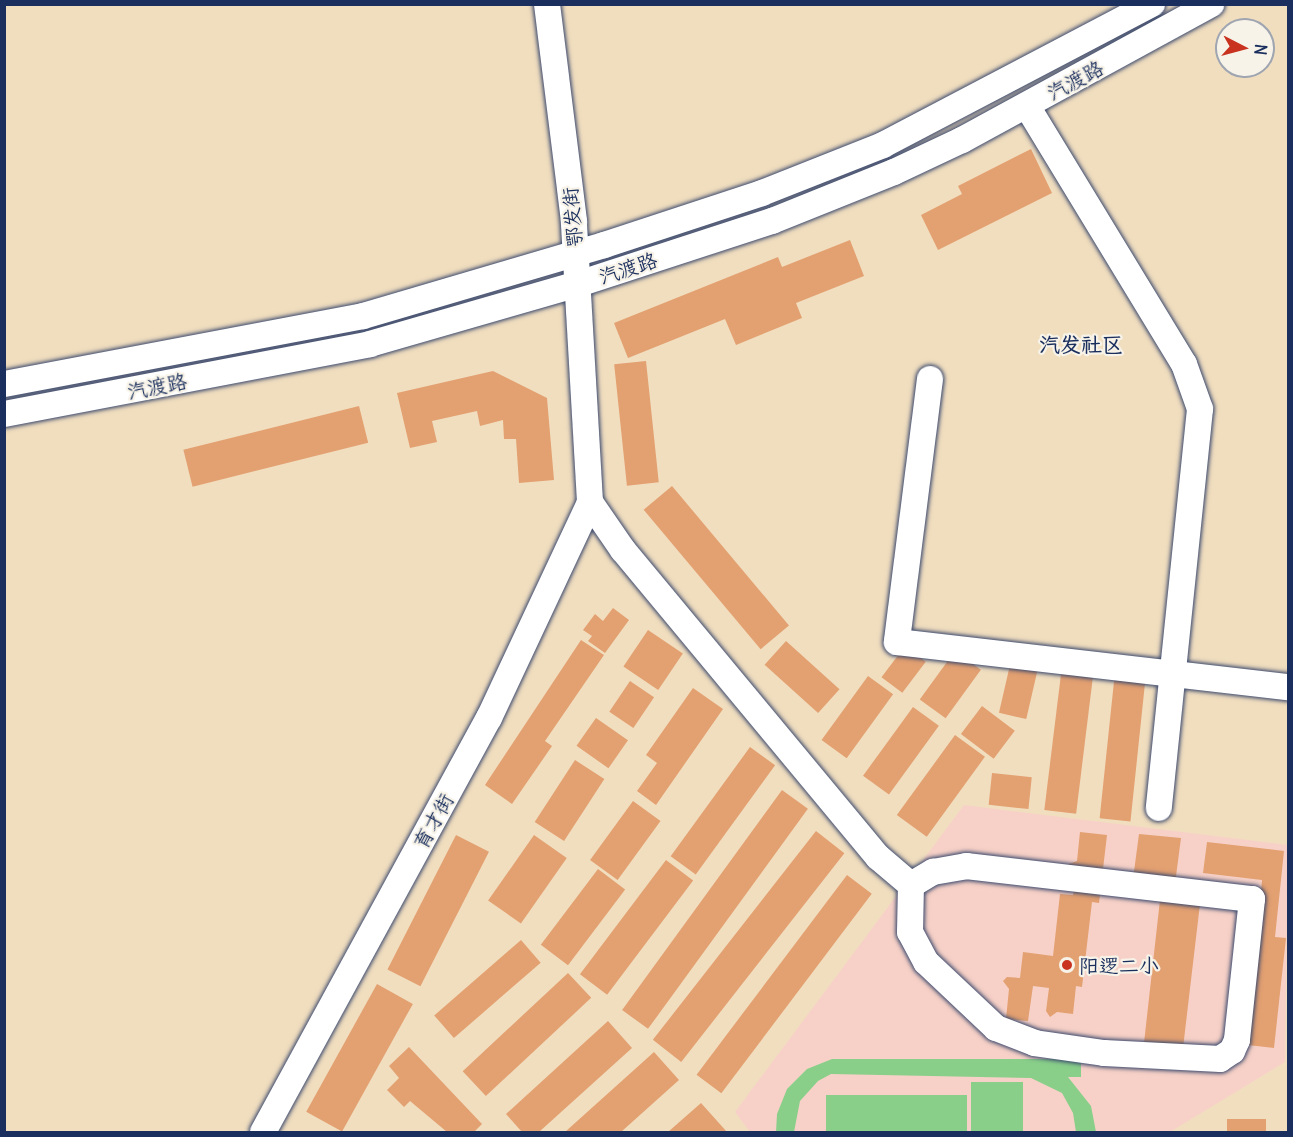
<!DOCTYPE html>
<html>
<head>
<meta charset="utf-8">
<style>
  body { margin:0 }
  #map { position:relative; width:1293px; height:1137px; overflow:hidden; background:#f1debf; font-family:Delius,"LXGW WenKai TC",sans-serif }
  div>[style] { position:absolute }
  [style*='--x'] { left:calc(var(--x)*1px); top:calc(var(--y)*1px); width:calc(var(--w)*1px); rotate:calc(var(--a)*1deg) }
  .built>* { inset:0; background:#f7d1c7 }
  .green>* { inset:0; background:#89cf8a; transform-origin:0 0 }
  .building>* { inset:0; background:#e3a071; transform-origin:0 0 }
  .roads { filter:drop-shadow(0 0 2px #3b496d) drop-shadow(0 0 2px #3b496d) }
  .minor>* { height:26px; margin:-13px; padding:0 13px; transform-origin:13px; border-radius:13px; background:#fff }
  .dots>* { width:16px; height:16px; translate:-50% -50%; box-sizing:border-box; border:3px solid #f7f3e8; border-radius:50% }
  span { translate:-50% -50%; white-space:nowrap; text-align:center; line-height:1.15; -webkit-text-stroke:4.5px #f7f3e8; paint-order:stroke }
  .street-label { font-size:20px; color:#1b2f5e }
  .poi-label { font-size:20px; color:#1b2f5e }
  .left { translate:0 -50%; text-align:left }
  .neighbourhood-label { font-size:21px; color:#1b2f5e; font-weight:700 }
  .frame { position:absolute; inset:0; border:6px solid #1b2f5e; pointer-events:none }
  .north { position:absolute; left:1215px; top:18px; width:60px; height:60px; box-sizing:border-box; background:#f7f3e8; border:2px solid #9fa5b1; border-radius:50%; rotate:96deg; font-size:16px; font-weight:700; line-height:24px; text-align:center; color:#1b2f5e }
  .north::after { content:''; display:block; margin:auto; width:21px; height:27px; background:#c8321e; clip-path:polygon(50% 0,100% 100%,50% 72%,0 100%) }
</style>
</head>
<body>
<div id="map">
  <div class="built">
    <i style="clip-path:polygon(964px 805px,1288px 845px,1285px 1062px,1170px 1132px,750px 1132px,735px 1112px)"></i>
  </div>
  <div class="green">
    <i style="clip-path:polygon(832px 1059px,1081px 1059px,1081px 1077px,1068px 1077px,1091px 1106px,1096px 1132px,1076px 1132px,1073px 1113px,1062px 1093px,1031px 1078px,831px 1074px,818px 1081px,800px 1101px,794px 1132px,776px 1132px,777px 1114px,787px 1089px,807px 1069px)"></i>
    <i style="left:971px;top:1082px;width:52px;height:50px"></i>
    <i style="left:826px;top:1095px;width:141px;height:37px"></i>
  </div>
  <div class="building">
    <i style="clip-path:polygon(1031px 149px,1052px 193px,938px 250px,921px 215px,962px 194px,958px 186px)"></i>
    <i style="clip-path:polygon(850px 240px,864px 276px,796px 303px,802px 318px,736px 345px,725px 319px,628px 358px,614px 323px,778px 257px,782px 267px)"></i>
    <i style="left:646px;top:361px;width:122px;height:32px;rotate:84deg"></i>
    <i style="clip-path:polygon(493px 371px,547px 398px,554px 480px,519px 483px,516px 439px,504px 439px,503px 420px,480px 426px,477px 411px,432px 421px,437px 442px,410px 448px,397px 393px)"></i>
    <i style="left:359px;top:406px;width:38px;height:181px;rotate:76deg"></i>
    <i style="left:672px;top:486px;width:182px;height:37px;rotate:50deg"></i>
    <i style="clip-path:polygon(613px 608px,629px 620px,605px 653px,588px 641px,592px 636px,583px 630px,595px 614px,603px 621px)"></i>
    <i style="left:648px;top:630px;width:42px;height:44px;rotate:34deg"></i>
    <i style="clip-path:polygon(581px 640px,604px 655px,545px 741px,552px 746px,512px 804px,485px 785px)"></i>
    <i style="left:786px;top:641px;width:72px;height:32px;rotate:42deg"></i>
    <i style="left:905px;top:646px;width:26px;height:39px;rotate:37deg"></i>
    <i style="left:955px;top:651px;width:32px;height:60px;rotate:36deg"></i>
    <i style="left:1010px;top:665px;width:28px;height:49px;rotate:13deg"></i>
    <i style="left:1062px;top:666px;width:32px;height:145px;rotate:7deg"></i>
    <i style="left:1115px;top:672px;width:31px;height:147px;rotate:6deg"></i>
    <i style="left:868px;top:676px;width:31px;height:79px;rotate:36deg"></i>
    <i style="left:630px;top:681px;width:29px;height:37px;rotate:34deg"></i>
    <i style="clip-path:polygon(693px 688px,723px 709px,656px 805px,637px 791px,657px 763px,646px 755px)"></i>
    <i style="left:982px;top:706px;width:41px;height:35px;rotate:37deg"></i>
    <i style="left:913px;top:707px;width:32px;height:85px;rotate:36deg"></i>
    <i style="left:596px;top:718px;width:39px;height:34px;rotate:35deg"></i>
    <i style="left:955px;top:735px;width:37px;height:99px;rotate:36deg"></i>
    <i style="left:750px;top:747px;width:31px;height:135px;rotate:36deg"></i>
    <i style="left:575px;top:760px;width:35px;height:74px;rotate:33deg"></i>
    <i style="left:992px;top:773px;width:40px;height:32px;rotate:6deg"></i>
    <i style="left:782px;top:790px;width:32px;height:272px;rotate:36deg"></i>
    <i style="left:633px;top:801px;width:34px;height:73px;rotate:36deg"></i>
    <i style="left:816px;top:831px;width:36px;height:265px;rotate:38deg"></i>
    <i style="clip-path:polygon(1080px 832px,1107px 835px,1099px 903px,1092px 902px,1082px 987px,1076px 986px,1073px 1014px,1057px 1012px,1050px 1017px,1046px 1011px,1049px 988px,1033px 986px,1028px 1021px,1006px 1019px,1009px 989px,1003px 981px,1007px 977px,1020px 978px,1023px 952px,1053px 956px,1060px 894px,1073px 895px,1076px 872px,1066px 865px,1077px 861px)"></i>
    <i style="clip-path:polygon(1139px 834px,1181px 838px,1175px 884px,1202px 887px,1183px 1048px,1144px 1043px,1162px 882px,1133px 879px)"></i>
    <i style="left:456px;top:835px;width:37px;height:151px;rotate:27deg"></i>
    <i style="left:534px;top:835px;width:40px;height:80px;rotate:35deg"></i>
    <i style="clip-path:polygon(1207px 842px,1284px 851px,1275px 937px,1286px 938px,1274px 1048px,1248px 1045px,1262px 880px,1203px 873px)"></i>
    <i style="left:666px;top:860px;width:34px;height:143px;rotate:37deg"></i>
    <i style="left:598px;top:869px;width:34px;height:95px;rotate:37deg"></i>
    <i style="left:847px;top:875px;width:31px;height:250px;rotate:37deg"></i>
    <i style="left:521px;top:940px;width:30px;height:115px;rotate:49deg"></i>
    <i style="left:568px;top:973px;width:34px;height:144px;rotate:47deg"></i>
    <i style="left:377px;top:984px;width:41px;height:146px;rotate:29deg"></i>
    <i style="clip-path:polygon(608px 1021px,632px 1048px,539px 1132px,522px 1132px,506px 1114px)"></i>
    <i style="clip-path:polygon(409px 1047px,482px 1124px,474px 1132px,447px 1132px,410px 1101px,404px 1107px,387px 1090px,399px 1078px,389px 1066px)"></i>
    <i style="clip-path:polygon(654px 1052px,679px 1080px,621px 1132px,565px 1132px)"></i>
    <i style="clip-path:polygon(701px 1103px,727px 1132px,668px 1132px)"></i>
    <i style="left:1227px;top:1119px;width:39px;height:13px"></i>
  </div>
  <div class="roads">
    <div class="minor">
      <i style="--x:1027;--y:106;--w:302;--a:58.7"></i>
      <i style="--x:1184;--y:364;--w:48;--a:70.4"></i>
      <i style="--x:1200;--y:409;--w:401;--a:95.9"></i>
      <i style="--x:930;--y:379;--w:265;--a:97.2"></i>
      <i style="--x:897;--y:642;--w:394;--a:6.6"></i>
      <i style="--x:4;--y:384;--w:365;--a:-10.7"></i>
      <i style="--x:363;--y:316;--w:251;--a:-16.4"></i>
      <i style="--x:604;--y:245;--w:166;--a:-18.2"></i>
      <i style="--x:762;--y:193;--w:130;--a:-21.6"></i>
      <i style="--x:883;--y:145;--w:304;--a:-27.7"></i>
      <i style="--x:4;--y:414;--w:373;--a:-10.8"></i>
      <i style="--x:370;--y:344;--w:216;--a:-16.1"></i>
      <i style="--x:578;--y:284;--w:204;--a:-18"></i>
      <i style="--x:772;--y:221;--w:131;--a:-21.9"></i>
      <i style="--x:894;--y:172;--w:75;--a:-25.2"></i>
      <i style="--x:962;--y:140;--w:284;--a:-28.6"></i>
      <i style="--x:590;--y:502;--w:58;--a:55.5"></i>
      <i style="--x:623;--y:550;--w:399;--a:50.3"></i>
      <i style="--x:878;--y:857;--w:43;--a:40.3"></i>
      <i style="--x:966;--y:866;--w:288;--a:6.6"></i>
      <i style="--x:1252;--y:899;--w:142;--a:96.1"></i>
      <i style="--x:1237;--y:1040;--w:12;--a:114"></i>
      <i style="--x:1232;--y:1051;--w:14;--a:146"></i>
      <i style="--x:1220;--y:1059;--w:116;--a:-177"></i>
      <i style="--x:1104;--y:1053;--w:70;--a:-171.8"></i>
      <i style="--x:1035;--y:1043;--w:42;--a:-159"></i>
      <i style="--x:996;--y:1028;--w:96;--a:-136.7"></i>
      <i style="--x:926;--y:962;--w:34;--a:-118"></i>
      <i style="--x:910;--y:932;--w:47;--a:-88.8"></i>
      <i style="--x:911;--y:885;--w:26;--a:-31"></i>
      <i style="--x:933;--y:872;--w:34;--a:-10"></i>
      <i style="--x:263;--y:1132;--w:472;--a:-61.4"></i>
      <i style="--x:489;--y:718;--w:238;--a:-64.9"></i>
      <i style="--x:590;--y:502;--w:281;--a:-93.3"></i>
      <i style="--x:574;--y:221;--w:219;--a:-97.1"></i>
    </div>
  </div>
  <div class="dots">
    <i style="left:1067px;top:965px;background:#c8321e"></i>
  </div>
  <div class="street-label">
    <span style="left:1075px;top:80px;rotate:-28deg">汽渡路</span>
    <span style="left:572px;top:217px;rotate:-95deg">鄂发街</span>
    <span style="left:628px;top:268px;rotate:-18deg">汽渡路</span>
    <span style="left:157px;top:386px;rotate:-11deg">汽渡路</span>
    <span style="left:433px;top:821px;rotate:-61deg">育才街</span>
  </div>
  <div class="poi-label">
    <span class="left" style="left:1079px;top:965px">阳逻二小</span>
  </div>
  <div class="neighbourhood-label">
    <span style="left:1081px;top:345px">汽发社区</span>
  </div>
  <div class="frame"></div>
  <div class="north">N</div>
</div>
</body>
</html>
